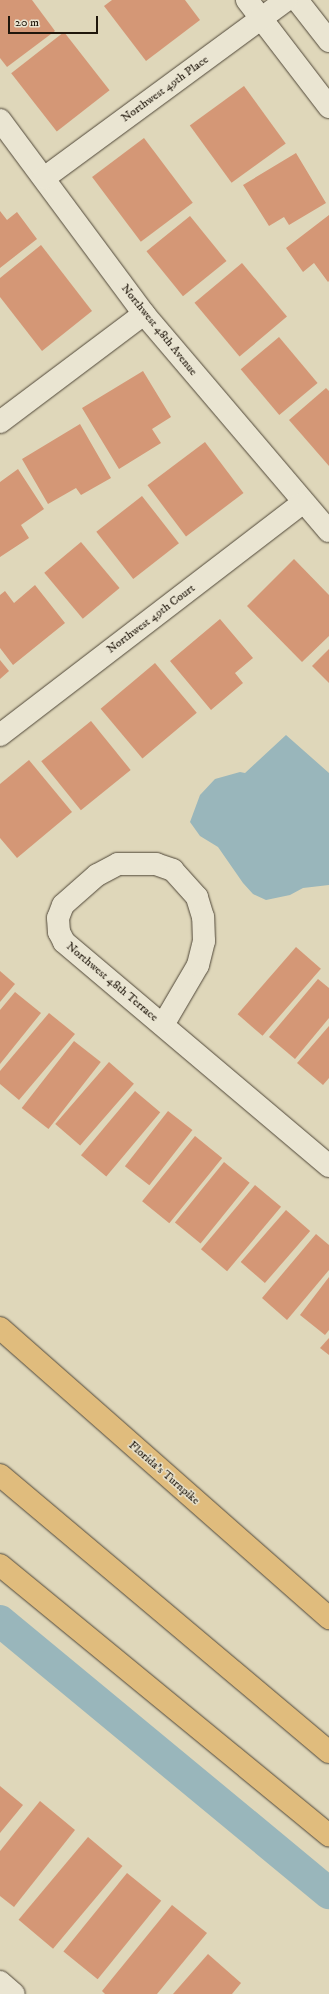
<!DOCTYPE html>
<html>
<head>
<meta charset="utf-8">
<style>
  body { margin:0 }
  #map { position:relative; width:329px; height:1994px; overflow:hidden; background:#dfd7ba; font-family:"IM FELL DW Pica",serif }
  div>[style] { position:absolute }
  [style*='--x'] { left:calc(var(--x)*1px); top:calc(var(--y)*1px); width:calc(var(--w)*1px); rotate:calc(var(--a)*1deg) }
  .water>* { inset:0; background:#99b6bb }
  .canal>* { height:32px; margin:-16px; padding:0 16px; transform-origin:16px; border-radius:16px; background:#99b6bb }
  .building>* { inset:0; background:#d49776; transform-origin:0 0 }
  .roads { filter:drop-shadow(0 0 1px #4f4637) drop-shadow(0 0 1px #4f4637) }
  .street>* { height:22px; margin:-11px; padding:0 11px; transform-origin:11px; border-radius:11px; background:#eae5d2 }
  .highway>* { height:22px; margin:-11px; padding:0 11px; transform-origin:11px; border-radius:11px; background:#e0bc7d }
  span { translate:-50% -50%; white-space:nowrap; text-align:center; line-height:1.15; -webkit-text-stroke:3px #eae5d2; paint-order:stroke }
  .street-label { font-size:12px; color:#1f160b }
  .scale { position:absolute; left:8px; top:16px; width:90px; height:18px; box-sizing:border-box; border:2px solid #1f160b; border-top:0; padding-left:5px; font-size:12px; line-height:14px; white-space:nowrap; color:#1f160b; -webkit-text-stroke:3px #eae5d2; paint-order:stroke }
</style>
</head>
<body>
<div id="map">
  <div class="water">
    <i style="clip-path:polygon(286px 735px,329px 773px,329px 885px,303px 888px,290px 895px,266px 900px,253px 894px,243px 883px,218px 847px,200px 836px,190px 822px,200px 795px,215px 779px,240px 772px,245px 773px)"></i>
  </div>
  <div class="canal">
    <i style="--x:0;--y:1621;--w:427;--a:39.6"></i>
  </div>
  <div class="building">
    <i style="clip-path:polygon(0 0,32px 0,55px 31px,7px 67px,0 58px)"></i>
    <i style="clip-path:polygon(112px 0,185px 0,200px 20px,146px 61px,104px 6px)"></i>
    <i style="left:64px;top:32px;width:74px;height:67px;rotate:52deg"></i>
    <i style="left:244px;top:86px;width:71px;height:67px;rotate:54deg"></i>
    <i style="left:144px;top:138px;width:81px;height:65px;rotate:53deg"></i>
    <i style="clip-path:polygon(296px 153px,326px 203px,289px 225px,284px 217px,269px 226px,243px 185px)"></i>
    <i style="clip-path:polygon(0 211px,7px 220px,17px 212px,37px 239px,0 268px)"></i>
    <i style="clip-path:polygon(329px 215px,329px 281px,328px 282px,314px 263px,303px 272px,286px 248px)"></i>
    <i style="left:190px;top:216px;width:58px;height:56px;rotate:51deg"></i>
    <i style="clip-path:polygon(41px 245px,92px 311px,42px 351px,0 297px,0 278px)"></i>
    <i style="left:242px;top:263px;width:70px;height:62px;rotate:50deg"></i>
    <i style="left:279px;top:337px;width:60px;height:50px;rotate:50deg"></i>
    <i style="clip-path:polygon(143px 371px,171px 417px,152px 429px,161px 443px,119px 469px,82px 408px)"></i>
    <i style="clip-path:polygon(326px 388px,329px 391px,329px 466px,289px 420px)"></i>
    <i style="clip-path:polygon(80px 424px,111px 478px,81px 495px,76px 488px,48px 504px,22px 459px)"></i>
    <i style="left:205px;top:442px;width:64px;height:72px;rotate:53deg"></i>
    <i style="clip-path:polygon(18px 469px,44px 509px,21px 525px,29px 538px,0 557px,0 482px)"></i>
    <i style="left:142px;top:496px;width:60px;height:58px;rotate:52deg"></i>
    <i style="left:81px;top:542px;width:60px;height:48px;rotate:50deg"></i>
    <i style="clip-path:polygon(294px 559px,329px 595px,329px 636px,302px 662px,247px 606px)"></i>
    <i style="clip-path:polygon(35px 585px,65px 623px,13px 665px,0 648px,0 595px,5px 591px,14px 603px)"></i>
    <i style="clip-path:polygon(220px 619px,253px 658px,235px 673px,243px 683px,211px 710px,170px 661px)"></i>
    <i style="clip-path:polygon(329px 649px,329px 683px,312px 666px)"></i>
    <i style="clip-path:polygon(0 660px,9px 671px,0 679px)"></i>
    <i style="left:155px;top:663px;width:65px;height:71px;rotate:50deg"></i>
    <i style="left:91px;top:721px;width:63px;height:64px;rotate:51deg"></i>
    <i style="clip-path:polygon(29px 760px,72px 812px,17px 858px,0 838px,0 784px)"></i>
    <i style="left:296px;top:947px;width:33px;height:89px;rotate:41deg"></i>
    <i style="clip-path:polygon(0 971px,15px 984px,0 1002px)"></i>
    <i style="clip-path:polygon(318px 979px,329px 988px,329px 1018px,295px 1059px,269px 1037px)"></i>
    <i style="clip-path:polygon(15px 992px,41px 1013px,0 1064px,0 1010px)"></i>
    <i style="clip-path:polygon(49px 1013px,75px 1034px,19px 1100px,0 1084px,0 1071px)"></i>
    <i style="clip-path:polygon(329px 1026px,329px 1078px,323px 1085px,297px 1063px)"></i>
    <i style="left:74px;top:1041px;width:34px;height:85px;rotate:38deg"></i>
    <i style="left:109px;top:1062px;width:33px;height:82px;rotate:41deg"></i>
    <i style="left:135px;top:1091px;width:33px;height:84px;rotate:40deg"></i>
    <i style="left:168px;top:1111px;width:31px;height:70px;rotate:38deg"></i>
    <i style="left:195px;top:1136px;width:35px;height:84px;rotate:39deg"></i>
    <i style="left:224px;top:1162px;width:33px;height:78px;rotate:39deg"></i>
    <i style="left:255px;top:1185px;width:34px;height:84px;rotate:40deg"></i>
    <i style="left:286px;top:1210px;width:32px;height:69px;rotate:41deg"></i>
    <i style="clip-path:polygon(316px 1234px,329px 1245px,329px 1270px,287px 1320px,262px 1298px)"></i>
    <i style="clip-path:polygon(329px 1277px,329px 1330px,325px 1335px,300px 1315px)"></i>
    <i style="clip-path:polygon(329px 1338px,329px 1355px,320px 1348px)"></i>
    <i style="clip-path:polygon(0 1786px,23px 1805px,0 1833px)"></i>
    <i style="clip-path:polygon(40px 1801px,75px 1830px,14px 1907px,0 1896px,0 1851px)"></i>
    <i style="left:88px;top:1837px;width:45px;height:108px;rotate:40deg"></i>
    <i style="left:127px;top:1873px;width:44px;height:101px;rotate:39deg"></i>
    <i style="clip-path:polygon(172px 1905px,207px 1933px,157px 1994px,105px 1994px,102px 1991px)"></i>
    <i style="clip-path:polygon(208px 1954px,241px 1983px,232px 1994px,173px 1994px)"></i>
  </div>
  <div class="roads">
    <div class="street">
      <i style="--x:247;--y:0;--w:135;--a:52.5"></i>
      <i style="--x:297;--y:0;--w:52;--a:52"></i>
      <i style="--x:0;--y:120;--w:242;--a:53.4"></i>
      <i style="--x:144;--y:314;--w:285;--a:49.6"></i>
      <i style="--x:44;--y:178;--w:300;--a:-36.3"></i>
      <i style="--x:0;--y:422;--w:180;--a:-36.9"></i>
      <i style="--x:0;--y:735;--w:381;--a:-37.5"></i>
      <i style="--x:163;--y:1025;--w:69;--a:-59.7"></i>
      <i style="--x:198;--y:965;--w:25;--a:-76"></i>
      <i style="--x:204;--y:941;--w:24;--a:-92"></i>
      <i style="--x:203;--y:917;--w:21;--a:-107"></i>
      <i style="--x:197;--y:897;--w:36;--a:-132"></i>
      <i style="--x:173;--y:870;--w:18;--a:-161"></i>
      <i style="--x:156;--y:864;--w:38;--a:180"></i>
      <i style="--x:118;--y:864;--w:24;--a:152"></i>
      <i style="--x:97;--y:875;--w:45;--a:138.6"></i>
      <i style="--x:63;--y:905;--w:14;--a:111"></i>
      <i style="--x:58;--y:918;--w:14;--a:86"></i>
      <i style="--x:59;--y:932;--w:11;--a:63"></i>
      <i style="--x:64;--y:942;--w:347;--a:40.2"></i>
      <i style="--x:0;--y:1982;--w:18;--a:41"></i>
    </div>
    <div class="highway">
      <i style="--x:0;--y:1328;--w:439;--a:41.4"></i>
      <i style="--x:0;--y:1475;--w:430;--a:40.1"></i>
      <i style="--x:0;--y:1565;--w:426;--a:39.4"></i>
    </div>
  </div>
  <div class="street-label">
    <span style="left:165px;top:89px;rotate:-36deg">Northwest 49th Place</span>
    <span style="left:159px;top:330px;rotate:51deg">Northwest 48th Avenue</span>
    <span style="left:151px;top:619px;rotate:-37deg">Northwest 49th Court</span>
    <span style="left:112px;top:982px;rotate:40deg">Northwest 48th Terrace</span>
    <span style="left:164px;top:1473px;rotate:41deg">Florida's Turnpike</span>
  </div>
  <div class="scale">20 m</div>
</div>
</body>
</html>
